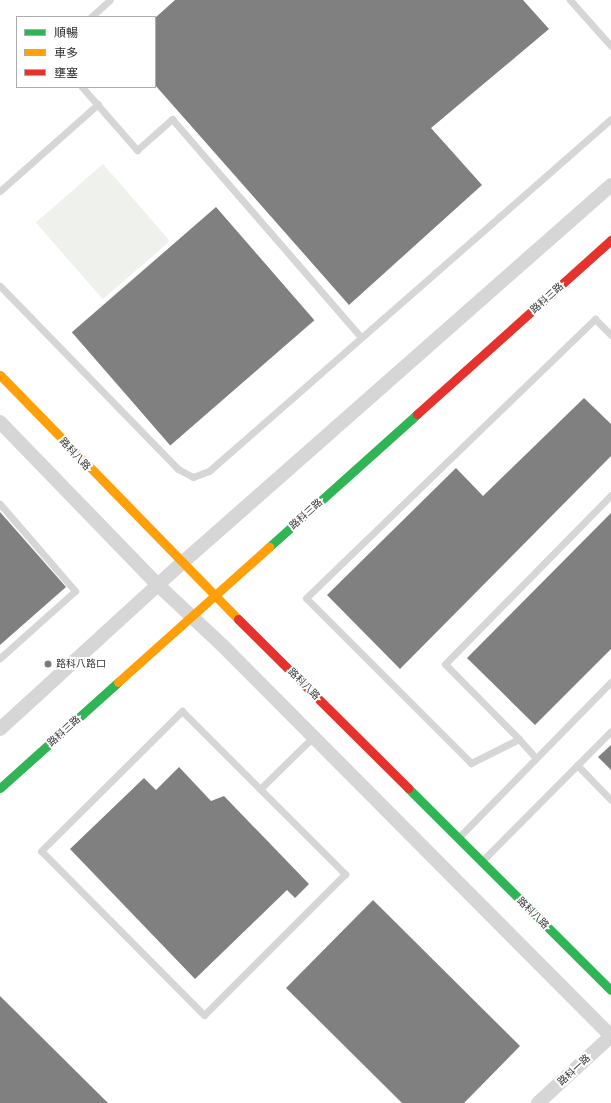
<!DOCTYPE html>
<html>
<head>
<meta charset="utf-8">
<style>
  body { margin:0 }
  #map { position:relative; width:611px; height:1103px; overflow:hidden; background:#fff; font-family:"Open Sans","Noto Sans TC",sans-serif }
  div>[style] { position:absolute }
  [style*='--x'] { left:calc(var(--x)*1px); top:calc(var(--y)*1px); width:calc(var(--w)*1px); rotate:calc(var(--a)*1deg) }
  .green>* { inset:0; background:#eff2ec; transform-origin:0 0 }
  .building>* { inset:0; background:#808080; transform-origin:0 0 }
  .lane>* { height:7px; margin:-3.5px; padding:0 3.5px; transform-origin:3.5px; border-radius:3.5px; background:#d6d6d6 }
  .street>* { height:14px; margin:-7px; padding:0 7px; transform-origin:7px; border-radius:7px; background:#d6d6d6 }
  .fast>* { height:9px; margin:-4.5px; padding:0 4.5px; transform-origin:4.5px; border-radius:4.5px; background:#30b455 }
  .slow>* { height:9px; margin:-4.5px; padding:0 4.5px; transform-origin:4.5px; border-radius:4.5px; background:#ff9f0a }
  .jam>* { height:9px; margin:-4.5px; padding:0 4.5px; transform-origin:4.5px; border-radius:4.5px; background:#e5322d }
  .dots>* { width:11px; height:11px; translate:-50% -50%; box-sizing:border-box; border:2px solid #fff; border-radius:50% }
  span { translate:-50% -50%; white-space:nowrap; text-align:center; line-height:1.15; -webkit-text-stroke:4px #fff; paint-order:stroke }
  .street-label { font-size:10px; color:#323232 }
  .poi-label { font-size:10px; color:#323232 }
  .left { translate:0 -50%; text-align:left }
  .legend { position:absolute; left:16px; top:16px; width:140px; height:72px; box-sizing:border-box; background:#fff; border:1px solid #adadad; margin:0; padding:5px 7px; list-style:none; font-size:12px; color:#323232 }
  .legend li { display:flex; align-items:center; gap:8px; height:20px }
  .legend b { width:20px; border:1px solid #adadad }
</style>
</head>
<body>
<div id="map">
  <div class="green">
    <i style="left:103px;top:164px;width:102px;height:89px;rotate:49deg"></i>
  </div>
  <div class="building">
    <i style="clip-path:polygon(175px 0,523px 0,549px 29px,431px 128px,482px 185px,349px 305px,155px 85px,155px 18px)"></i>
    <i style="left:216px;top:207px;width:150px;height:191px;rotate:49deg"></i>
    <i style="clip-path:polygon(584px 398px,611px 424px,611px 456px,400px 669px,327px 595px,456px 468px,483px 496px)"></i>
    <i style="clip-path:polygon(0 512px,66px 587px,0 645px)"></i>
    <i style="clip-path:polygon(611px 513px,611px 649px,535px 725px,467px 658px)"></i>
    <i style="clip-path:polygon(611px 745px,611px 770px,598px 757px)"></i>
    <i style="clip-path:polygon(179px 767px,211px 801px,224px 796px,309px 884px,295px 898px,287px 890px,195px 979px,70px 849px,144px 778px,156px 790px)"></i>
    <i style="clip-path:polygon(373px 900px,520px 1046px,464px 1103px,402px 1103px,286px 988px)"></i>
    <i style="clip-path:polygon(0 996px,108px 1103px,0 1103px)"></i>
  </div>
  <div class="lane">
    <i style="--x:570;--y:0;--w:62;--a:48.3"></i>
    <i style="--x:91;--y:17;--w:25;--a:-42"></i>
    <i style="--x:82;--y:87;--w:84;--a:48.9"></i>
    <i style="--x:137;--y:150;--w:47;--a:-41.5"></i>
    <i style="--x:172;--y:119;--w:289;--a:49.1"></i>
    <i style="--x:0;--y:191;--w:131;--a:-41.6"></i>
    <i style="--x:0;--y:286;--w:255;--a:45.8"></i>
    <i style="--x:178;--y:469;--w:17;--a:28"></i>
    <i style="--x:193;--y:477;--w:17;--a:-21"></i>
    <i style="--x:209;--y:471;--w:534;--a:-41.21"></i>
    <i style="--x:0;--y:504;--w:115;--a:49.2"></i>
    <i style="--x:75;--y:591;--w:101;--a:138.2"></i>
    <i style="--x:182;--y:711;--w:231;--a:45"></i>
    <i style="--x:345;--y:874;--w:199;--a:135"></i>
    <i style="--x:204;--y:1015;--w:231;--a:-134.8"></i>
    <i style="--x:41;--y:851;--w:199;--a:-44.8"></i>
    <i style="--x:519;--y:739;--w:105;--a:-134.6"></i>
    <i style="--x:445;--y:664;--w:237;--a:-45.5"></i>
    <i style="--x:535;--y:757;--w:24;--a:-132"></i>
    <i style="--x:519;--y:739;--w:54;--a:153.4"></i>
    <i style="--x:471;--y:763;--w:233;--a:-135"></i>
    <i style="--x:306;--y:598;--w:402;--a:-44"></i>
    <i style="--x:595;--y:319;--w:23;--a:45"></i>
    <i style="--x:577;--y:765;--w:49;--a:45.8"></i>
    <i style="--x:260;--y:789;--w:74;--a:-44.5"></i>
    <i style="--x:460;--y:836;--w:216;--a:-45.6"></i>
    <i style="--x:482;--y:861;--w:183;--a:-45.2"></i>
  </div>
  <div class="street">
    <i style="--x:0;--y:422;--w:227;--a:45.9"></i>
    <i style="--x:158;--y:585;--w:89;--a:43.2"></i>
    <i style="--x:223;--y:646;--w:550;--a:45.15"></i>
    <i style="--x:0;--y:729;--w:246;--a:-42.4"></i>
    <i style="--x:182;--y:563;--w:572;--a:-41.38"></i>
    <i style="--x:538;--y:1103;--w:99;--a:-42.5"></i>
  </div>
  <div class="fast">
    <i style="--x:269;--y:547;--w:199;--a:-41.9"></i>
    <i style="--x:0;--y:788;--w:159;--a:-41.9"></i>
    <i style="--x:408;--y:788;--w:286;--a:44.9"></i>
  </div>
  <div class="slow">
    <i style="--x:0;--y:375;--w:341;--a:45.7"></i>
    <i style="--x:118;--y:682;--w:203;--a:-41.8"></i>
  </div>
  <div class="jam">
    <i style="--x:417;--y:414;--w:261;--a:-41.9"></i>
    <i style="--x:238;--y:619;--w:240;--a:44.8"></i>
  </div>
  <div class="dots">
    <i style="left:48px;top:664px;background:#7a7a7a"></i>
  </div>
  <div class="street-label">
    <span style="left:547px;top:298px;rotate:-42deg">路科三路</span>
    <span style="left:75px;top:454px;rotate:47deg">路科八路</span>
    <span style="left:306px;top:514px;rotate:-42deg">路科三路</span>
    <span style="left:304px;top:684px;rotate:45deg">路科八路</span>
    <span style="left:64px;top:731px;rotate:-42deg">路科三路</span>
    <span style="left:533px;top:913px;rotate:45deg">路科八路</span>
    <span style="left:574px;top:1070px;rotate:-43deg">路科一路</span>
  </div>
  <div class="poi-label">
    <span class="left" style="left:56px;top:664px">路科八路口</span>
  </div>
  <ul class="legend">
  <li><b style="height:5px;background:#30b455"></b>順暢</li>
  <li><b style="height:5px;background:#ff9f0a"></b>車多</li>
  <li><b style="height:5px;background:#e5322d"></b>壅塞</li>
  </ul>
</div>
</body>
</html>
